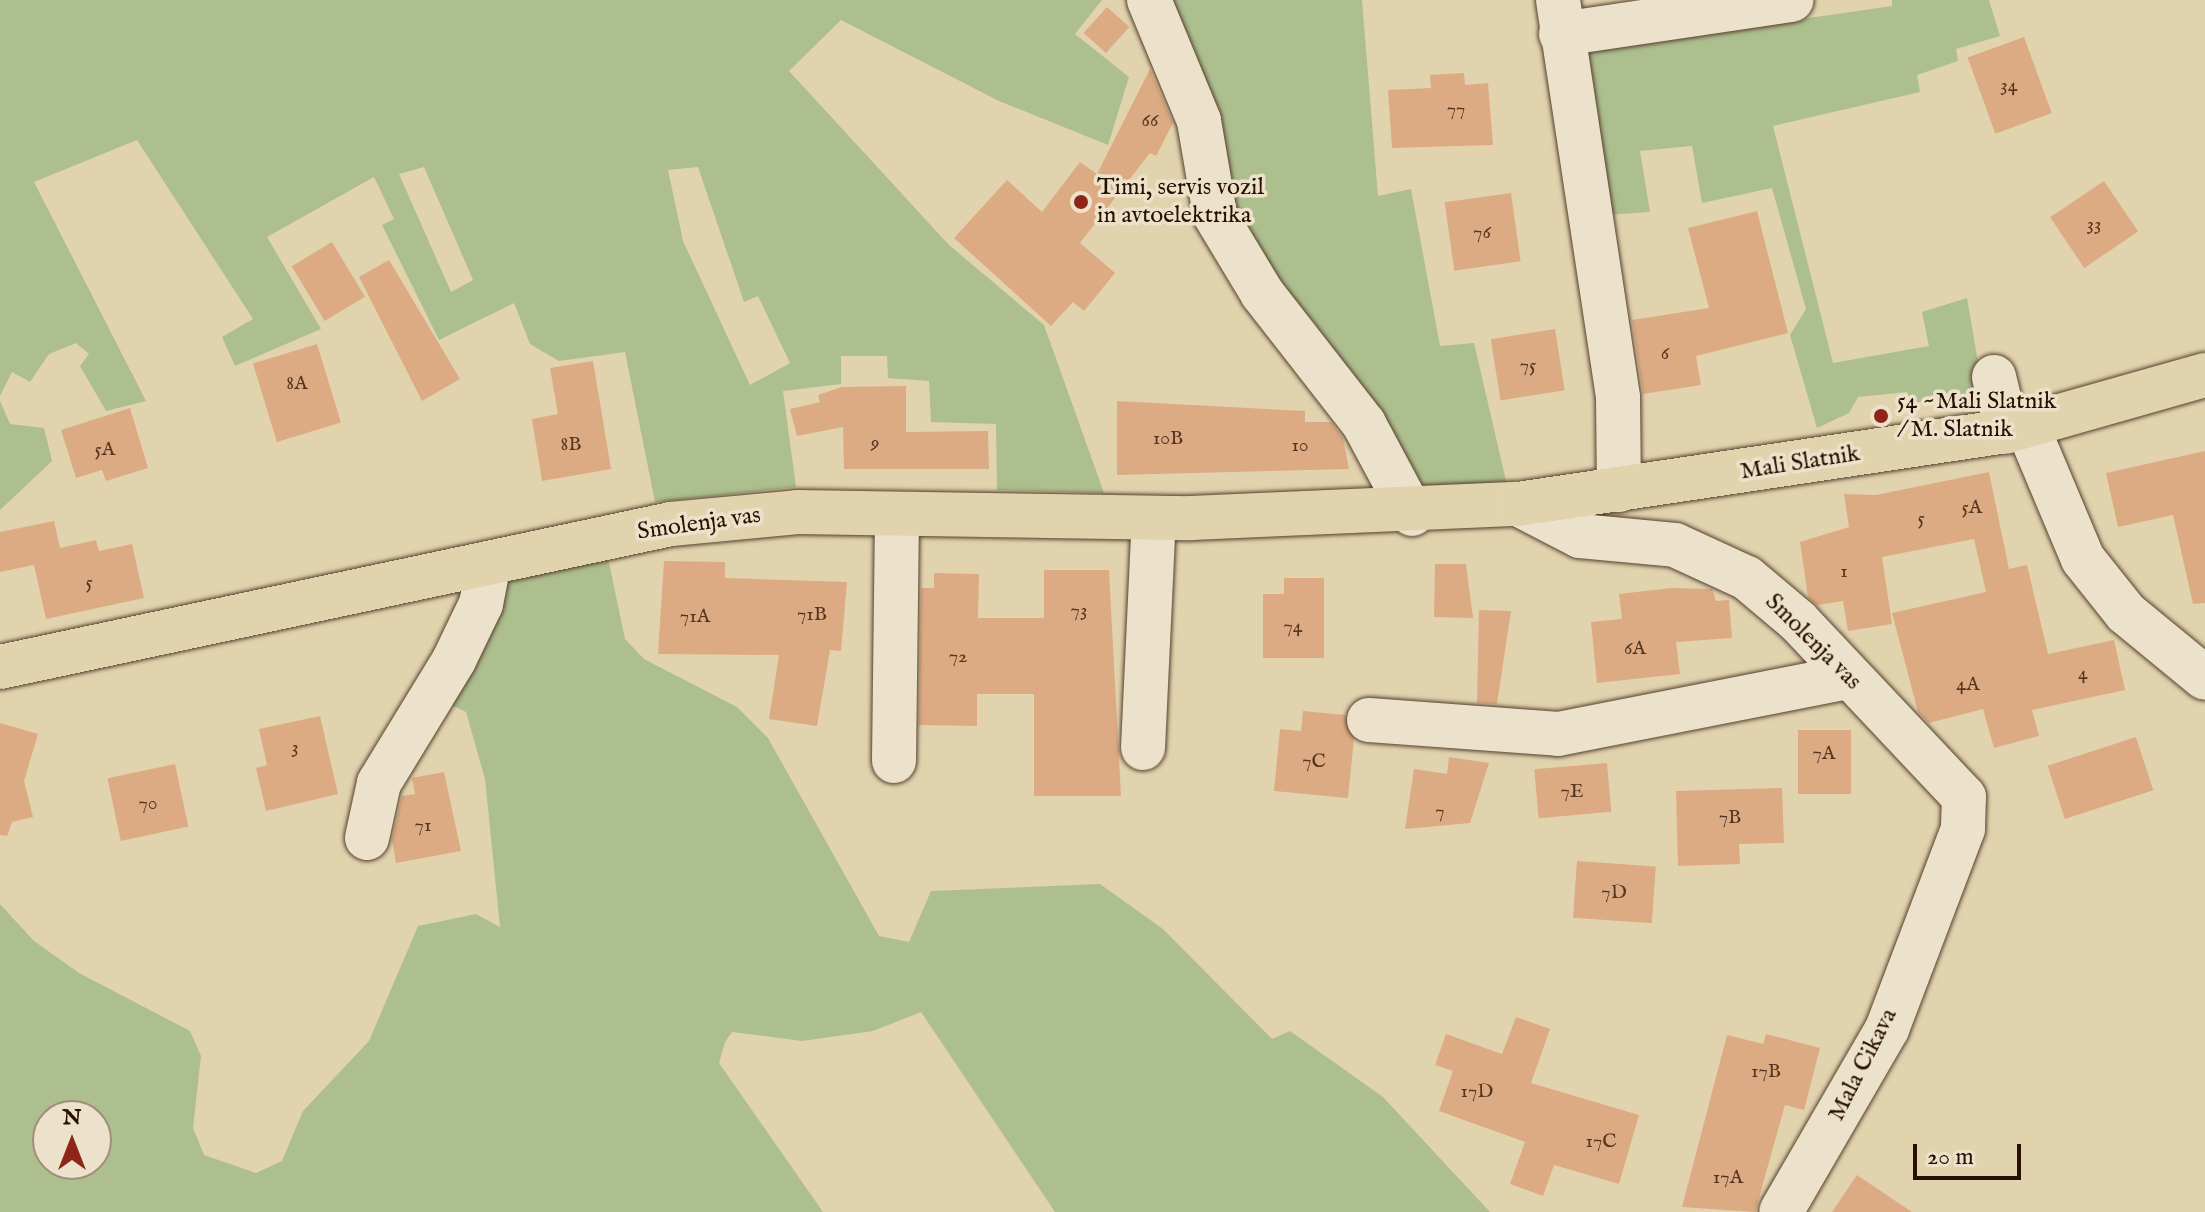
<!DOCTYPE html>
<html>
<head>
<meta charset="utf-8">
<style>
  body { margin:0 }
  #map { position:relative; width:2205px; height:1212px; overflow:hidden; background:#e2d3af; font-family:"IM FELL English",serif }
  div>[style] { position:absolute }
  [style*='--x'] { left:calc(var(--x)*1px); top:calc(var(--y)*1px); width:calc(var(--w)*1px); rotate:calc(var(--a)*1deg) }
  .green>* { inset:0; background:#adbe8f }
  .building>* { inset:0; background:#ddab83; transform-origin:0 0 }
  .roads { filter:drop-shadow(0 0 2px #56402c) drop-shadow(0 0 2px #56402c) }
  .minor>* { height:44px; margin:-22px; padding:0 22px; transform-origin:22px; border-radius:22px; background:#ece2cb }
  .major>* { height:44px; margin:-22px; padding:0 22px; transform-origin:22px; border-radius:22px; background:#e2d3af }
  .dots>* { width:22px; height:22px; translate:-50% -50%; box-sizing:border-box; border:4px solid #ece2cb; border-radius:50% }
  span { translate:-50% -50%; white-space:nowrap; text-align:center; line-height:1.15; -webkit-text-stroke:7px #ece2cb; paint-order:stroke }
  .number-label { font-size:20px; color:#553621 }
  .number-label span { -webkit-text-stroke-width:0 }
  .poi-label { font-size:24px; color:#280f00 }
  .left { translate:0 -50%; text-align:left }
  .street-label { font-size:24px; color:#280f00 }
  .north { position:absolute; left:32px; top:1100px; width:80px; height:80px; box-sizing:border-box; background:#ece2cb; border:2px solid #9e8e7a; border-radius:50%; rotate:0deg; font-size:22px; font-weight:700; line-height:32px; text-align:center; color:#280f00 }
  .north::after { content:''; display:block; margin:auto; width:28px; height:36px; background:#8f2418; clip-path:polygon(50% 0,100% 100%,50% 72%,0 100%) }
  .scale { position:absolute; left:1913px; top:1144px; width:108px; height:36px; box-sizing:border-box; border:4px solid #280f00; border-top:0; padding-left:10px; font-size:24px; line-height:28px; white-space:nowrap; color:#280f00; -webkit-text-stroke:6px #ece2cb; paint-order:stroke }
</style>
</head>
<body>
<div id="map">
  <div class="green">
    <i style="clip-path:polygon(evenodd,0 0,1102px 0,1075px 34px,1129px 77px,1108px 145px,999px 101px,841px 20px,789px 71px,949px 245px,1044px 325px,1104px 493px,997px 490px,996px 424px,931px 422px,929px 381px,888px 378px,887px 356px,841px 356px,841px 384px,783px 391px,796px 487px,655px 502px,625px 352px,559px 361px,530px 344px,514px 303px,439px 340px,382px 225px,394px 219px,374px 177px,267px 237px,321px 329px,235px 366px,222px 337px,253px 319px,137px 140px,34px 182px,146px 401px,106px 411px,80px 366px,89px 354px,76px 343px,49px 354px,30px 382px,12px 372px,0 396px,0 0,424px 167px,473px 280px,451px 292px,399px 174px,424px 167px,0 0,698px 167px,744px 302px,758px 296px,790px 363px,750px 385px,683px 241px,668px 170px,698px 167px)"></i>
    <i style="clip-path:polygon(1160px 0,1362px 0,1378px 196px,1411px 189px,1440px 346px,1474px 343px,1507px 485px,1424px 489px,1398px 457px,1229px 210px)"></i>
    <i style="clip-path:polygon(1892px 0,1989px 0,2000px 36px,1956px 49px,1958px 61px,1917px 75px,1920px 92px,1773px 126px,1833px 363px,1929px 346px,1922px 312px,1967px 298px,1985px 402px,1911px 402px,1907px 392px,1858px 397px,1849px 413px,1817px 428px,1790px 335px,1806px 309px,1772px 188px,1702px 203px,1692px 146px,1640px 151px,1650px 212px,1606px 215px,1575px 52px,1892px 6px)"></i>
    <i style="clip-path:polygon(0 401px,10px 424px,44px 428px,52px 461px,0 510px)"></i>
    <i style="clip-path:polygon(evenodd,608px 558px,625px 639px,644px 659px,737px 707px,768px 738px,879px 936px,909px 942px,931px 891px,1100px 884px,1163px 929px,1272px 1039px,1290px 1031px,1383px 1097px,1490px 1212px,1055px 1212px,921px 1012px,873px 1031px,802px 1041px,732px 1032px,725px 1042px,719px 1063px,823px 1212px,0 1212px,0 904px,34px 941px,79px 973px,190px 1031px,201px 1056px,193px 1128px,204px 1155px,256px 1173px,282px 1161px,303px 1111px,369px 1041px,418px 926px,476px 914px,500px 927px,485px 779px,466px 712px,443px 701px,497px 579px,608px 558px,48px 1116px,96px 1116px,96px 1164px,48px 1164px,48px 1116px)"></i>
  </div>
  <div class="building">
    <i style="left:1107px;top:7px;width:30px;height:35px;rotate:42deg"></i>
    <i style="left:2024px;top:37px;width:81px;height:60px;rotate:70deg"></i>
    <i style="clip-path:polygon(1150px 69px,1173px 123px,1156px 156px,1150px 153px,1080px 243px,1115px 273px,1084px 311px,1073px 302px,1051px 326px,954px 238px,1007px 180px,1042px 212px,1080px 162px,1097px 174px)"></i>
    <i style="clip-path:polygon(1464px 73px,1465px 85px,1488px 83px,1493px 145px,1392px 148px,1388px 90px,1431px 88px,1430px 75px)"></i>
    <i style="left:2104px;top:181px;width:61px;height:65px;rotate:56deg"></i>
    <i style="left:1511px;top:193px;width:69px;height:67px;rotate:82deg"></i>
    <i style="clip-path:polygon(1757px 211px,1788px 333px,1696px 356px,1701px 385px,1643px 394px,1632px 320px,1709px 308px,1688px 228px)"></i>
    <i style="left:332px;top:242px;width:64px;height:47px;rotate:59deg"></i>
    <i style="clip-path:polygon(389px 260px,460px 379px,422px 401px,359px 277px)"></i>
    <i style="left:1555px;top:329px;width:62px;height:65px;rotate:81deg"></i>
    <i style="left:317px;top:344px;width:82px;height:67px;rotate:73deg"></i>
    <i style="clip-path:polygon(593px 361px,611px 469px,542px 481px,532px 419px,558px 414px,550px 368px)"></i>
    <i style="clip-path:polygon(906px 386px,906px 432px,988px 431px,989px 469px,844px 469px,843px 427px,797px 436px,790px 409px,820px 402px,818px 395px,842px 387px)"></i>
    <i style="clip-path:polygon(1117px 401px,1305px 411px,1305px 422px,1331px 422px,1343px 438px,1349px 469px,1117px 475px)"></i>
    <i style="clip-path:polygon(130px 408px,148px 468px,106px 481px,102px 470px,76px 478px,61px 430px)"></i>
    <i style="clip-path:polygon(2205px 451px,2205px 603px,2193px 604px,2173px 515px,2118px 527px,2106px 473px)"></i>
    <i style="clip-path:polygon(1989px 472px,2009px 569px,2027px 565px,2048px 654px,2114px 640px,2125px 690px,2032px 710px,2039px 736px,1994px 748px,1983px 709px,1929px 723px,1918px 712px,1892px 613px,1986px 592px,1974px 539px,1882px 557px,1892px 624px,1848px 631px,1843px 601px,1817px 605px,1808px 597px,1800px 542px,1849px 527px,1844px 494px,1876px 495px)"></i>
    <i style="clip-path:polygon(54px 521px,60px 548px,96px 540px,99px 551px,132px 544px,144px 598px,46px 619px,34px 565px,0 572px,0 532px)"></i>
    <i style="clip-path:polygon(664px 561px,725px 562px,725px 578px,847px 582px,841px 651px,830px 650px,817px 726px,769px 719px,779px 655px,658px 654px)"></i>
    <i style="clip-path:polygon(1435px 564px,1466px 564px,1473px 618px,1434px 617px)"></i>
    <i style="clip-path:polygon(1044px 570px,1109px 570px,1121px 796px,1034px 796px,1034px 694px,977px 694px,977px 726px,919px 725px,921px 588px,934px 588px,934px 573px,979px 574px,978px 618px,1044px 618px)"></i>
    <i style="clip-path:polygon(1284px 578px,1324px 578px,1324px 658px,1263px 658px,1263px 594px,1284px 594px)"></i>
    <i style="clip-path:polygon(1671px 588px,1712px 589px,1716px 601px,1729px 600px,1732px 638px,1676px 642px,1680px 674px,1597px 683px,1591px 622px,1622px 619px,1619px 594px)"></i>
    <i style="clip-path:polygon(1479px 610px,1511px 611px,1497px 704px,1477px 703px)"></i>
    <i style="clip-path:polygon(1303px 711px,1345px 715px,1354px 739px,1348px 798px,1274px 791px,1280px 729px,1301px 731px)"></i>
    <i style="clip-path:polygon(320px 716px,338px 794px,266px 811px,256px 768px,267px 765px,259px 729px)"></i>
    <i style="clip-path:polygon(0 723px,38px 734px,24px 781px,33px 817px,12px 822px,7px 836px,0 835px)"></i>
    <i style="left:1798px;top:730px;width:53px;height:64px"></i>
    <i style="left:2136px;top:737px;width:56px;height:93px;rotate:72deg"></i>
    <i style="clip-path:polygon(1449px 757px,1489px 763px,1470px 823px,1405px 829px,1414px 769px,1447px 774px)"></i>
    <i style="left:1607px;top:763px;width:49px;height:73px;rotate:85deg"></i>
    <i style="left:175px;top:764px;width:64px;height:69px;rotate:78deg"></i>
    <i style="clip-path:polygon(444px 772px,461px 851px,396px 863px,392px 840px,402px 796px,415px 794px,412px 778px)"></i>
    <i style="clip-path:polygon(1782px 788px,1784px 843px,1739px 844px,1740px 864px,1678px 866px,1676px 791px)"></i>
    <i style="left:1577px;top:861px;width:79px;height:57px;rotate:4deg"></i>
    <i style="clip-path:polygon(1516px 1017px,1550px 1029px,1531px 1083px,1639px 1115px,1619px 1184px,1554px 1165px,1543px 1196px,1510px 1184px,1525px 1142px,1439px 1111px,1453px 1071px,1435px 1065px,1446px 1034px,1502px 1054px)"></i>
    <i style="clip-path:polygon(1766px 1034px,1820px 1048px,1804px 1110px,1785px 1105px,1755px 1212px,1682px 1207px,1727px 1035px,1763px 1044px)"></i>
    <i style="clip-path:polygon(1857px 1175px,1912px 1212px,1832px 1212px)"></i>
  </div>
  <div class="roads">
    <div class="minor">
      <i style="--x:1149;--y:0;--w:131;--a:67.5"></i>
      <i style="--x:1199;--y:121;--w:95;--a:80.3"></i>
      <i style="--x:1215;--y:215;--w:91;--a:58.9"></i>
      <i style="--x:1262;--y:293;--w:166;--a:52.1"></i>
      <i style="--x:1364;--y:424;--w:102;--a:61.9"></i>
      <i style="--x:1558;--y:0;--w:402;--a:81.4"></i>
      <i style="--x:1618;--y:398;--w:92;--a:89.4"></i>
      <i style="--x:1561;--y:34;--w:233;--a:-8.4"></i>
      <i style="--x:1994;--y:377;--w:56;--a:76.5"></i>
      <i style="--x:2027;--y:426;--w:144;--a:67.2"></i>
      <i style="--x:2083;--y:559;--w:69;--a:51.5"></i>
      <i style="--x:2126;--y:613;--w:102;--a:39.4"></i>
      <i style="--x:1518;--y:504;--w:70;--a:27.3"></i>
      <i style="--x:1580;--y:536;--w:95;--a:5.4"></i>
      <i style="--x:1675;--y:545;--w:79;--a:24.6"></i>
      <i style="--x:1747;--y:578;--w:67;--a:40.1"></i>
      <i style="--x:1798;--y:621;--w:242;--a:46.7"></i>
      <i style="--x:1964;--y:797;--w:32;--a:92"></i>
      <i style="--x:1963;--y:829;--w:214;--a:110.8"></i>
      <i style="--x:1887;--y:1029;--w:211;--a:120.1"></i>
      <i style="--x:1369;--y:720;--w:190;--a:4.2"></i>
      <i style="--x:1558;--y:734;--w:296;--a:-11.1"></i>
      <i style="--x:1143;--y:748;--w:230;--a:-87.3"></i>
      <i style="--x:894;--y:761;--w:246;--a:-89.3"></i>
      <i style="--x:367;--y:838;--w:56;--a:-77.7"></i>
      <i style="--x:379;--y:783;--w:144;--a:-58.6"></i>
      <i style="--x:454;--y:660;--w:62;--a:-64.3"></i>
      <i style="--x:481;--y:604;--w:42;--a:-79"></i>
    </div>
    <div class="major">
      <i style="--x:0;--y:667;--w:686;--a:-12.03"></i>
      <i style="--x:671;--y:524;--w:127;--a:-5.4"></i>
      <i style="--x:797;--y:512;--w:394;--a:0.9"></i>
      <i style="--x:1191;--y:518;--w:327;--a:-2.5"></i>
      <i style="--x:1518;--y:504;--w:494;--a:-8.5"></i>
      <i style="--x:2007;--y:431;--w:206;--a:-15.8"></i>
    </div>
  </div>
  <div class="dots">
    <i style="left:1081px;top:202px;background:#8f2418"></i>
    <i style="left:1881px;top:416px;background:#8f2418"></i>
  </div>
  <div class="number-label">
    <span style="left:2009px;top:85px">34</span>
    <span style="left:1456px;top:109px">77</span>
    <span style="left:1150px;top:120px">66</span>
    <span style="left:2094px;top:224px">33</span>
    <span style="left:1482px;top:232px">76</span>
    <span style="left:1665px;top:353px">6</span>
    <span style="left:1528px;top:365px">75</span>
    <span style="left:297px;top:383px">8A</span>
    <span style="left:1168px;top:438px">10B</span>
    <span style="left:875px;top:442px">9</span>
    <span style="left:571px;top:444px">8B</span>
    <span style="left:1300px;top:445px">10</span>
    <span style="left:105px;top:449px">5A</span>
    <span style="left:1972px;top:507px">5A</span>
    <span style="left:1921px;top:518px">5</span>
    <span style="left:1844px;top:571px">1</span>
    <span style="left:89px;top:582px">5</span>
    <span style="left:1079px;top:610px">73</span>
    <span style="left:812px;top:614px">71B</span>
    <span style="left:695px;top:616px">71A</span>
    <span style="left:1293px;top:626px">74</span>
    <span style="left:1635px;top:648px">6A</span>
    <span style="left:958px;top:656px">72</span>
    <span style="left:2083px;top:673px">4</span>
    <span style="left:1968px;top:684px">4A</span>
    <span style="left:295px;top:747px">3</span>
    <span style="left:1824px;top:753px">7A</span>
    <span style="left:1314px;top:761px">7C</span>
    <span style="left:1572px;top:791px">7E</span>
    <span style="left:148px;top:803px">70</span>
    <span style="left:1440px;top:811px">7</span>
    <span style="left:1730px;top:817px">7B</span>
    <span style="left:423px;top:825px">71</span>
    <span style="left:1614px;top:892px">7D</span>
    <span style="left:1766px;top:1071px">17B</span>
    <span style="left:1477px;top:1091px">17D</span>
    <span style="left:1601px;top:1141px">17C</span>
    <span style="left:1728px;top:1177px">17A</span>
  </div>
  <div class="poi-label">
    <span class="left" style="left:1097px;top:202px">Timi, servis vozil<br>in avtoelektrika</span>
    <span class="left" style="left:1897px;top:416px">54 ~Mali Slatnik<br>/ M. Slatnik</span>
  </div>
  <div class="street-label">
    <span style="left:1800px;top:463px;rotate:-9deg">Mali Slatnik</span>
    <span style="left:699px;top:524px;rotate:-8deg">Smolenja vas</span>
    <span style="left:1813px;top:642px;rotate:45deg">Smolenja vas</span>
    <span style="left:1863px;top:1065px;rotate:-63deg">Mala Cikava</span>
  </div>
  <div class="north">N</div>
  <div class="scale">20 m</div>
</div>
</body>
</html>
